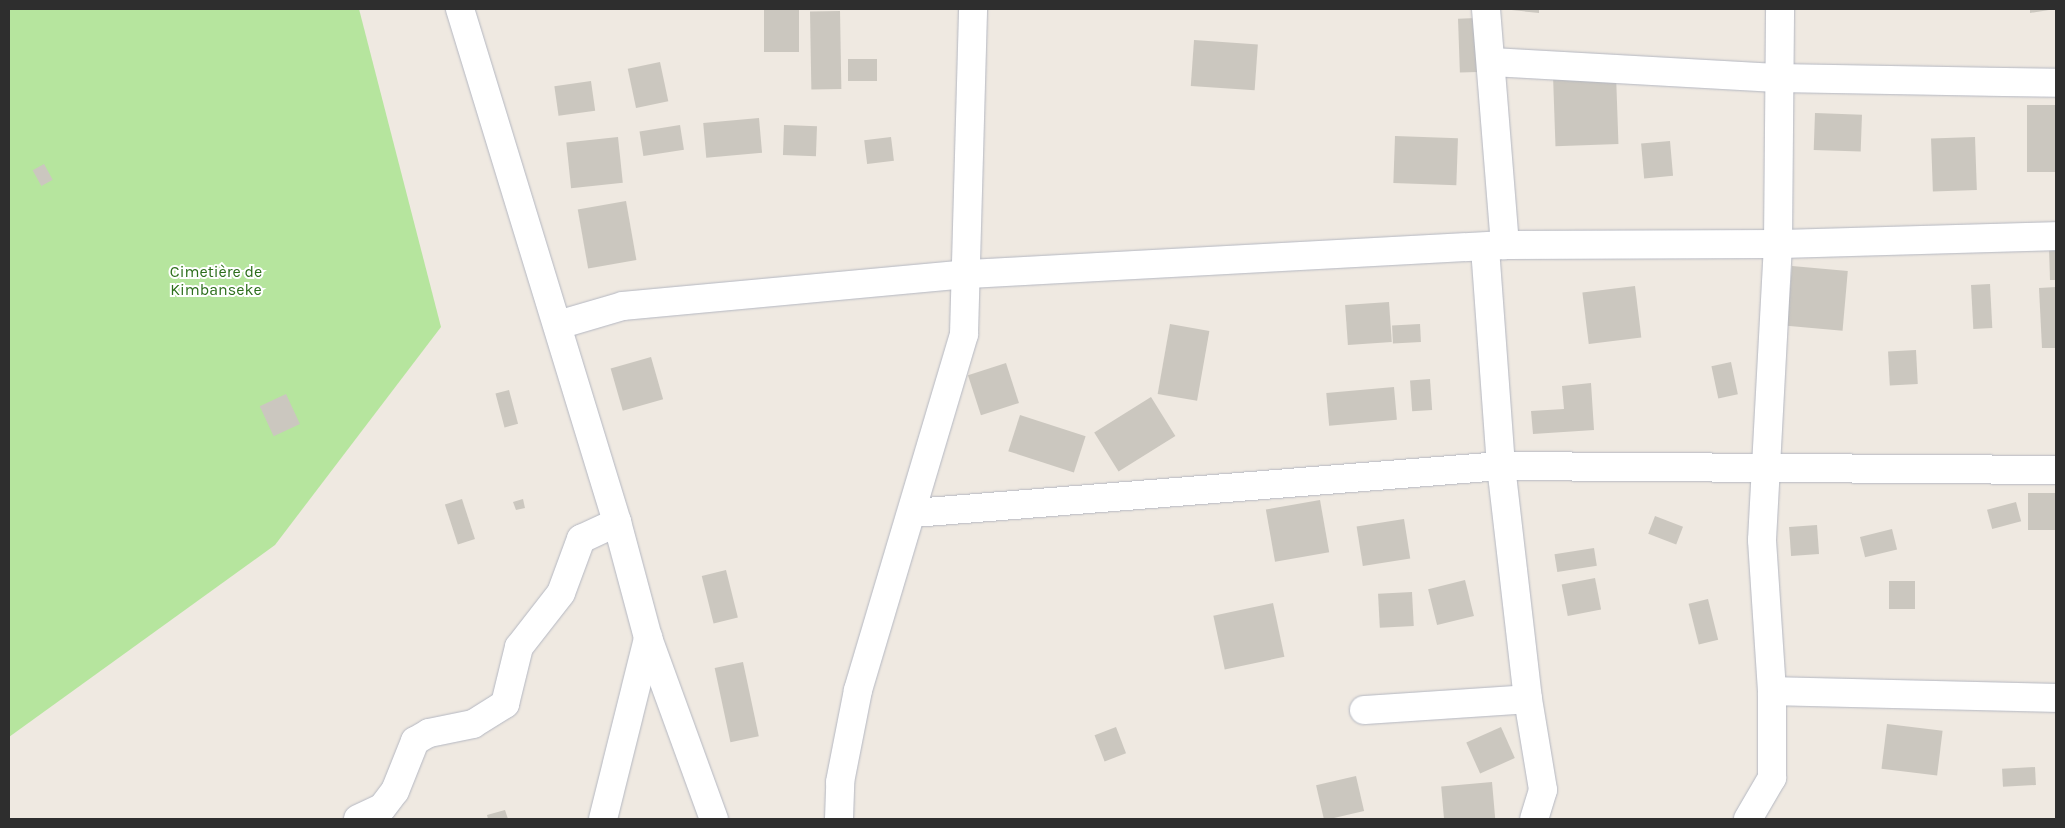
<!DOCTYPE html>
<html>
<head>
<meta charset="utf-8">
<style>
  body { margin:0 }
  #map { position:relative; width:2065px; height:828px; overflow:hidden; background:#efe9e1; font-family:Karla,sans-serif }
  div>[style] { position:absolute }
  [style*='--x'] { left:calc(var(--x)*1px); top:calc(var(--y)*1px); width:calc(var(--w)*1px); rotate:calc(var(--a)*1deg) }
  .green>* { inset:0; background:#b6e59e }
  .building>* { inset:0; background:#cbc7bf; transform-origin:0 0 }
  .roads { filter:drop-shadow(0 0 1px #b4b7c1) drop-shadow(0 0 1px #b4b7c1) }
  .minor>* { height:28px; margin:-14px; padding:0 14px; transform-origin:14px; border-radius:14px; background:#fff }
  span { translate:-50% -50%; white-space:nowrap; text-align:center; line-height:1.15; -webkit-text-stroke:4px #fff; paint-order:stroke }
  .park-label { font-size:16px; color:#2c6e1b }
  .frame { position:absolute; inset:0; border:10px solid #2e2e2e; pointer-events:none }
</style>
</head>
<body>
<div id="map">
  <div class="green">
    <i style="clip-path:polygon(9px 9px,359px 9px,441px 327px,275px 545px,9px 737px)"></i>
  </div>
  <div class="building">
    <i style="left:764px;top:9px;width:35px;height:43px"></i>
    <i style="clip-path:polygon(1502px 9px,1539px 9px,1539px 13px)"></i>
    <i style="clip-path:polygon(2030px 9px,2049px 9px,2049px 10px,2030px 13px)"></i>
    <i style="left:840px;top:11px;width:78px;height:30px;rotate:89deg"></i>
    <i style="left:1476px;top:18px;width:54px;height:18px;rotate:88deg"></i>
    <i style="left:1194px;top:40px;width:64px;height:46px;rotate:4deg"></i>
    <i style="left:848px;top:59px;width:29px;height:22px"></i>
    <i style="left:660px;top:62px;width:40px;height:33px;rotate:78deg"></i>
    <i style="left:1616px;top:74px;width:70px;height:63px;rotate:88deg"></i>
    <i style="left:591px;top:81px;width:30px;height:37px;rotate:82deg"></i>
    <i style="left:2056px;top:105px;width:67px;height:29px;rotate:90deg"></i>
    <i style="left:1815px;top:113px;width:47px;height:37px;rotate:2deg"></i>
    <i style="left:759px;top:118px;width:35px;height:56px;rotate:85deg"></i>
    <i style="left:680px;top:125px;width:25px;height:41px;rotate:81deg"></i>
    <i style="left:784px;top:125px;width:33px;height:30px;rotate:2deg"></i>
    <i style="left:1395px;top:136px;width:63px;height:47px;rotate:2deg"></i>
    <i style="left:618px;top:137px;width:46px;height:52px;rotate:84deg"></i>
    <i style="left:891px;top:137px;width:24px;height:27px;rotate:83deg"></i>
    <i style="left:1975px;top:137px;width:53px;height:44px;rotate:88deg"></i>
    <i style="left:1670px;top:141px;width:35px;height:29px;rotate:85deg"></i>
    <i style="left:44px;top:164px;width:18px;height:13px;rotate:61deg"></i>
    <i style="left:626px;top:201px;width:60px;height:49px;rotate:80deg"></i>
    <i style="clip-path:polygon(2049px 247px,2056px 247px,2056px 280px,2050px 280px)"></i>
    <i style="left:1792px;top:266px;width:56px;height:60px;rotate:5deg"></i>
    <i style="left:1990px;top:284px;width:44px;height:19px;rotate:87deg"></i>
    <i style="left:1635px;top:286px;width:52px;height:53px;rotate:83deg"></i>
    <i style="clip-path:polygon(2056px 287px,2056px 348px,2042px 348px,2039px 288px)"></i>
    <i style="left:1389px;top:302px;width:40px;height:44px;rotate:86deg"></i>
    <i style="left:1170px;top:324px;width:40px;height:71px;rotate:10deg"></i>
    <i style="left:1420px;top:324px;width:18px;height:28px;rotate:87deg"></i>
    <i style="left:1916px;top:350px;width:34px;height:28px;rotate:87deg"></i>
    <i style="left:651px;top:357px;width:44px;height:42px;rotate:74deg"></i>
    <i style="left:1731px;top:362px;width:33px;height:20px;rotate:78deg"></i>
    <i style="left:1006px;top:363px;width:42px;height:40px;rotate:72deg"></i>
    <i style="left:1430px;top:379px;width:31px;height:20px;rotate:86deg"></i>
    <i style="clip-path:polygon(1591px 383px,1594px 430px,1533px 434px,1531px 411px,1564px 409px,1562px 386px)"></i>
    <i style="left:1394px;top:387px;width:33px;height:68px;rotate:85deg"></i>
    <i style="left:509px;top:390px;width:35px;height:14px;rotate:75deg"></i>
    <i style="left:286px;top:394px;width:33px;height:29px;rotate:65deg"></i>
    <i style="left:1151px;top:397px;width:46px;height:67px;rotate:58deg"></i>
    <i style="left:1020px;top:415px;width:69px;height:38px;rotate:18deg"></i>
    <i style="left:2056px;top:493px;width:37px;height:28px;rotate:90deg"></i>
    <i style="left:462px;top:499px;width:42px;height:18px;rotate:72deg"></i>
    <i style="clip-path:polygon(523px 499px,525px 508px,516px 510px,513px 502px)"></i>
    <i style="left:1320px;top:500px;width:53px;height:55px;rotate:80deg"></i>
    <i style="left:2016px;top:502px;width:20px;height:30px;rotate:75deg"></i>
    <i style="left:1655px;top:516px;width:30px;height:19px;rotate:21deg"></i>
    <i style="left:1404px;top:519px;width:40px;height:48px;rotate:81deg"></i>
    <i style="left:1817px;top:525px;width:29px;height:28px;rotate:86deg"></i>
    <i style="left:1892px;top:529px;width:21px;height:33px;rotate:76deg"></i>
    <i style="left:1594px;top:548px;width:18px;height:40px;rotate:81deg"></i>
    <i style="left:726px;top:570px;width:49px;height:25px;rotate:76deg"></i>
    <i style="left:1595px;top:578px;width:32px;height:34px;rotate:79deg"></i>
    <i style="left:1465px;top:580px;width:37px;height:38px;rotate:76deg"></i>
    <i style="left:1889px;top:581px;width:26px;height:28px"></i>
    <i style="left:1412px;top:592px;width:34px;height:34px;rotate:87deg"></i>
    <i style="left:1708px;top:599px;width:42px;height:20px;rotate:76deg"></i>
    <i style="left:1273px;top:603px;width:55px;height:61px;rotate:78deg"></i>
    <i style="left:743px;top:662px;width:76px;height:29px;rotate:78deg"></i>
    <i style="left:1887px;top:724px;width:56px;height:45px;rotate:7deg"></i>
    <i style="left:1116px;top:727px;width:28px;height:23px;rotate:69deg"></i>
    <i style="left:1501px;top:727px;width:34px;height:38px;rotate:66deg"></i>
    <i style="left:2035px;top:767px;width:18px;height:33px;rotate:87deg"></i>
    <i style="left:1356px;top:776px;width:36px;height:41px;rotate:77deg"></i>
    <i style="left:1492px;top:782px;width:37px;height:51px;rotate:85deg"></i>
    <i style="clip-path:polygon(505px 810px,508px 819px,488px 819px,487px 815px)"></i>
  </div>
  <div class="roads">
    <div class="minor">
      <i style="--x:460;--y:9;--w:536;--a:72.98"></i>
      <i style="--x:617;--y:522;--w:120;--a:75"></i>
      <i style="--x:648;--y:638;--w:193;--a:70"></i>
      <i style="--x:1486;--y:9;--w:237;--a:85.4"></i>
      <i style="--x:1492;--y:62;--w:285;--a:3.2"></i>
      <i style="--x:1777;--y:78;--w:279;--a:1"></i>
      <i style="--x:1485;--y:248;--w:219;--a:85.8"></i>
      <i style="--x:1501;--y:466;--w:235;--a:83.4"></i>
      <i style="--x:1528;--y:699;--w:92;--a:80.6"></i>
      <i style="--x:1543;--y:790;--w:30;--a:107"></i>
      <i style="--x:558;--y:325;--w:68;--a:-16.3"></i>
      <i style="--x:623;--y:306;--w:347;--a:-5.3"></i>
      <i style="--x:969;--y:274;--w:537;--a:-3.1"></i>
      <i style="--x:1505;--y:245;--w:273;--a:-0.2"></i>
      <i style="--x:1778;--y:244;--w:278;--a:-1.6"></i>
      <i style="--x:914;--y:513;--w:589;--a:-4.58"></i>
      <i style="--x:1501;--y:466;--w:555;--a:0.41"></i>
      <i style="--x:1772;--y:691;--w:284;--a:1.4"></i>
      <i style="--x:1364;--y:710;--w:164;--a:-3.8"></i>
      <i style="--x:358;--y:819;--w:26;--a:-25"></i>
      <i style="--x:382;--y:808;--w:21;--a:-53"></i>
      <i style="--x:395;--y:791;--w:54;--a:-68.2"></i>
      <i style="--x:415;--y:741;--w:16;--a:-30"></i>
      <i style="--x:429;--y:733;--w:45;--a:-11.6"></i>
      <i style="--x:473;--y:724;--w:38;--a:-32"></i>
      <i style="--x:505;--y:704;--w:59;--a:-76.2"></i>
      <i style="--x:519;--y:647;--w:68;--a:-52.1"></i>
      <i style="--x:561;--y:593;--w:58;--a:-69.7"></i>
      <i style="--x:581;--y:539;--w:40;--a:-25"></i>
      <i style="--x:603;--y:819;--w:187;--a:-76"></i>
      <i style="--x:839;--y:819;--w:37;--a:-88"></i>
      <i style="--x:840;--y:782;--w:94;--a:-78.9"></i>
      <i style="--x:858;--y:690;--w:371;--a:-73.4"></i>
      <i style="--x:964;--y:334;--w:325;--a:-88.4"></i>
      <i style="--x:1748;--y:819;--w:48;--a:-59.7"></i>
      <i style="--x:1772;--y:778;--w:87;--a:-90"></i>
      <i style="--x:1772;--y:691;--w:151;--a:-93.8"></i>
      <i style="--x:1762;--y:540;--w:296;--a:-86.9"></i>
      <i style="--x:1778;--y:244;--w:235;--a:-89.5"></i>
    </div>
  </div>
  <div class="park-label">
    <span style="left:216px;top:281px">Cimetière de<br>Kimbanseke</span>
  </div>
  <div class="frame"></div>
</div>
</body>
</html>
